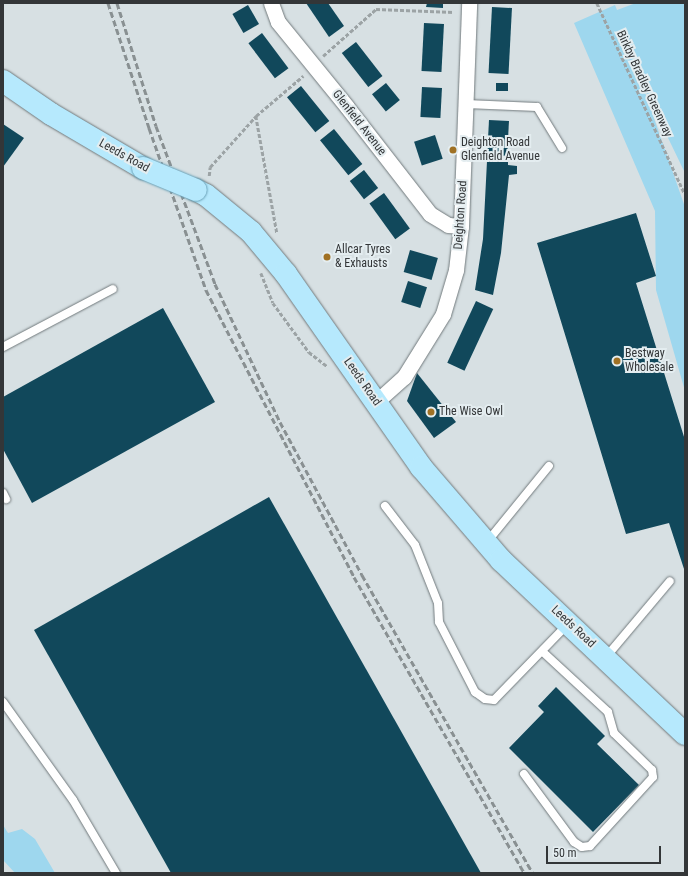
<!DOCTYPE html>
<html>
<head>
<meta charset="utf-8">
<style>
  body { margin:0 }
  #map { position:relative; width:688px; height:876px; overflow:hidden; background:#d7e0e3; font-family:"Roboto Condensed",sans-serif }
  div>[style] { position:absolute }
  [style*='--x'] { left:calc(var(--x)*1px); top:calc(var(--y)*1px); width:calc(var(--w)*1px); rotate:calc(var(--a)*1deg) }
  .green>* { inset:0; background:#9ed7ee }
  .building>* { inset:0; background:#11485b; transform-origin:0 0 }
  .path>* { height:2.5px; margin-top:-1.25px; transform-origin:0; background:repeating-linear-gradient(90deg,#9ca3a5 0 4px,transparent 0 6px) }
  .roads { filter:drop-shadow(0 0 1px #71797c) drop-shadow(0 0 1px #71797c) }
  .lane>* { height:8px; margin:-4px; padding:0 4px; transform-origin:4px; border-radius:4px; background:#fff }
  .street>* { height:15px; margin:-7.5px; padding:0 7.5px; transform-origin:7.5px; border-radius:7.5px; background:#fff }
  .primary>* { height:22px; margin:-11px; padding:0 11px; transform-origin:11px; border-radius:11px; background:#b6e9fd }
  .rail>* { height:3px; margin-top:-1.5px; transform-origin:0; background:repeating-linear-gradient(90deg,#899092 0 6px,transparent 0 9px) }
  .bridges { filter:drop-shadow(0 0 1px #69a1b7) drop-shadow(0 0 1px #69a1b7) }
  .primary-bridge>* { height:22px; margin:-11px; padding:0 11px; transform-origin:11px; border-radius:11px; background:#b6e9fd }
  .dots>* { width:11px; height:11px; translate:-50% -50%; box-sizing:border-box; border:2px solid #e4edf0; border-radius:50% }
  span { translate:-50% -50%; white-space:nowrap; text-align:center; line-height:1.15; -webkit-text-stroke:4px #e4edf0; paint-order:stroke }
  .street-label { font-size:12px; color:#333638 }
  .poi-label { font-size:12px; color:#333638 }
  .left { translate:0 -50%; text-align:left }
  .frame { position:absolute; inset:0; border:4px solid #333638; pointer-events:none }
  .scale { position:absolute; left:546px; top:846px; width:115px; height:18px; box-sizing:border-box; border:2px solid #333638; border-top:0; padding-left:5px; font-size:12px; line-height:14px; white-space:nowrap; color:#333638; -webkit-text-stroke:3px #e4edf0; paint-order:stroke }
</style>
</head>
<body>
<div id="map">
  <div class="green">
    <i style="clip-path:polygon(636px 3px,685px 3px,685px 173px,642px 84px,685px 207px,685px 391px,656px 290px,655px 211px,574px 23px,615px 5px,617px 10px)"></i>
    <i style="clip-path:polygon(3px 825px,8px 833px,22px 829px,35px 839px,55px 873px,15px 873px,3px 860px)"></i>
  </div>
  <div class="building">
    <i style="clip-path:polygon(306px 3px,328px 3px,344px 26px,329px 37px)"></i>
    <i style="clip-path:polygon(427px 3px,443px 3px,443px 8px,426px 7px)"></i>
    <i style="left:248px;top:5px;width:22px;height:18px;rotate:60deg"></i>
    <i style="left:492px;top:7px;width:20px;height:66px;rotate:3deg"></i>
    <i style="left:424px;top:23px;width:20px;height:48px;rotate:3deg"></i>
    <i style="left:262px;top:33px;width:44px;height:17px;rotate:53deg"></i>
    <i style="left:356px;top:42px;width:43px;height:18px;rotate:52deg"></i>
    <i style="left:386px;top:83px;width:22px;height:18px;rotate:51deg"></i>
    <i style="left:496px;top:83px;width:12px;height:8px"></i>
    <i style="left:301px;top:86px;width:45px;height:18px;rotate:51deg"></i>
    <i style="left:422px;top:87px;width:20px;height:30px;rotate:3deg"></i>
    <i style="left:489px;top:120px;width:20px;height:35px;rotate:3deg"></i>
    <i style="clip-path:polygon(3px 124px,24px 138px,3px 167px)"></i>
    <i style="left:334px;top:129px;width:45px;height:18px;rotate:51deg"></i>
    <i style="left:435px;top:135px;width:25px;height:22px;rotate:72deg"></i>
    <i style="clip-path:polygon(487px 161px,508px 162px,508px 165px,517px 166px,517px 174px,509px 175px,501px 253px,493px 295px,475px 290px,483px 239px)"></i>
    <i style="left:364px;top:170px;width:23px;height:18px;rotate:52deg"></i>
    <i style="left:384px;top:193px;width:44px;height:18px;rotate:54deg"></i>
    <i style="clip-path:polygon(636px 213px,656px 276px,636px 283px,685px 440px,685px 572px,669px 523px,626px 534px,537px 243px)"></i>
    <i style="left:410px;top:250px;width:29px;height:23px;rotate:16deg"></i>
    <i style="left:408px;top:281px;width:20px;height:22px;rotate:18deg"></i>
    <i style="left:476px;top:301px;width:19px;height:68px;rotate:25deg"></i>
    <i style="clip-path:polygon(163px 308px,215px 402px,32px 503px,3px 449px,3px 397px)"></i>
    <i style="clip-path:polygon(417px 373px,456px 422px,434px 438px,407px 401px)"></i>
    <i style="clip-path:polygon(269px 497px,481px 873px,171px 873px,34px 630px)"></i>
    <i style="clip-path:polygon(556px 687px,605px 736px,597px 744px,639px 785px,593px 832px,509px 748px,544px 712px,538px 706px)"></i>
  </div>
  <div class="path">
    <i style="--x:597;--y:3;--w:210;--a:65.3"></i>
    <i style="--x:323;--y:56;--w:71;--a:-41.6"></i>
    <i style="--x:376;--y:9;--w:78;--a:2.2"></i>
    <i style="--x:256;--y:116;--w:119;--a:79.8"></i>
    <i style="--x:209;--y:176;--w:9;--a:-84"></i>
    <i style="--x:210;--y:167;--w:69;--a:-48"></i>
    <i style="--x:256;--y:116;--w:62;--a:-40.4"></i>
    <i style="--x:261;--y:273;--w:32;--a:68"></i>
    <i style="--x:273;--y:303;--w:61;--a:53.7"></i>
    <i style="--x:309;--y:352;--w:23;--a:38"></i>
  </div>
  <div class="roads">
    <div class="lane">
      <i style="--x:466;--y:104;--w:71;--a:2.4"></i>
      <i style="--x:537;--y:107;--w:48;--a:58.6"></i>
      <i style="--x:3;--y:347;--w:124;--a:-27.8"></i>
      <i style="--x:3;--y:493;--w:7;--a:63"></i>
      <i style="--x:385;--y:506;--w:49;--a:52.4"></i>
      <i style="--x:415;--y:545;--w:62;--a:68.4"></i>
      <i style="--x:438;--y:603;--w:19;--a:87"></i>
      <i style="--x:439;--y:622;--w:79;--a:62.8"></i>
      <i style="--x:475;--y:692;--w:12;--a:35"></i>
      <i style="--x:485;--y:699;--w:9;--a:6"></i>
      <i style="--x:494;--y:700;--w:106;--a:-45.8"></i>
      <i style="--x:487;--y:542;--w:98;--a:-50.8"></i>
      <i style="--x:606;--y:657;--w:99;--a:-49.9"></i>
      <i style="--x:3;--y:702;--w:120;--a:54.5"></i>
      <i style="--x:73;--y:800;--w:85;--a:59.5"></i>
      <i style="--x:524;--y:774;--w:84;--a:53.7"></i>
      <i style="--x:574;--y:842;--w:9;--a:32"></i>
      <i style="--x:582;--y:847;--w:8;--a:-7"></i>
      <i style="--x:590;--y:846;--w:93;--a:-47.6"></i>
      <i style="--x:653;--y:777;--w:7;--a:-98"></i>
      <i style="--x:652;--y:770;--w:53;--a:-135.8"></i>
      <i style="--x:614;--y:733;--w:22;--a:-106"></i>
      <i style="--x:608;--y:712;--w:88;--a:-137.3"></i>
    </div>
    <div class="street">
      <i style="--x:271;--y:3;--w:20;--a:70"></i>
      <i style="--x:278;--y:22;--w:109;--a:50.9"></i>
      <i style="--x:347;--y:107;--w:135;--a:52.2"></i>
      <i style="--x:430;--y:214;--w:21;--a:31"></i>
      <i style="--x:448;--y:225;--w:13;--a:4"></i>
      <i style="--x:376;--y:402;--w:38;--a:-42"></i>
      <i style="--x:404;--y:377;--w:74;--a:-58.2"></i>
      <i style="--x:443;--y:314;--w:46;--a:-73.5"></i>
      <i style="--x:456;--y:270;--w:44;--a:-83.5"></i>
      <i style="--x:461;--y:226;--w:223;--a:-87.9"></i>
    </div>
    <div class="primary">
      <i style="--x:3;--y:81;--w:58;--a:34.5"></i>
      <i style="--x:51;--y:114;--w:107;--a:30.4"></i>
      <i style="--x:196;--y:190;--w:11;--a:27"></i>
      <i style="--x:206;--y:195;--w:58;--a:39.4"></i>
      <i style="--x:251;--y:232;--w:55;--a:50.2"></i>
      <i style="--x:286;--y:274;--w:236;--a:55"></i>
      <i style="--x:421;--y:467;--w:123;--a:49.3"></i>
      <i style="--x:501;--y:560;--w:253;--a:43.4"></i>
    </div>
  </div>
  <div class="rail">
    <i style="--x:108;--y:3;--w:132;--a:71.8"></i>
    <i style="--x:149;--y:128;--w:172;--a:70.6"></i>
    <i style="--x:206;--y:290;--w:323;--a:62.7"></i>
    <i style="--x:354;--y:577;--w:341;--a:60.1"></i>
    <i style="--x:117;--y:3;--w:129;--a:72.4"></i>
    <i style="--x:156;--y:126;--w:169;--a:69.5"></i>
    <i style="--x:215;--y:284;--w:153;--a:64.8"></i>
    <i style="--x:280;--y:422;--w:174;--a:61.8"></i>
    <i style="--x:362;--y:575;--w:344;--a:60.2"></i>
  </div>
  <div class="bridges">
    <div class="primary-bridge">
      <i style="--x:143;--y:168;--w:57;--a:22.5"></i>
    </div>
  </div>
  <div class="dots">
    <i style="left:453px;top:150px;background:#a07124"></i>
    <i style="left:327px;top:257px;background:#a07124"></i>
    <i style="left:617px;top:361px;background:#a07124"></i>
    <i style="left:431px;top:412px;background:#a07124"></i>
  </div>
  <div class="street-label">
    <span style="left:644px;top:84px;rotate:65deg">Birkby Bradley Greenway</span>
    <span style="left:359px;top:123px;rotate:52deg">Glenfield Avenue</span>
    <span style="left:124px;top:156px;rotate:29deg">Leeds Road</span>
    <span style="left:461px;top:215px;rotate:-86deg">Deighton Road</span>
    <span style="left:362px;top:382px;rotate:55deg">Leeds Road</span>
    <span style="left:573px;top:627px;rotate:43deg">Leeds Road</span>
  </div>
  <div class="poi-label">
    <span class="left" style="left:461px;top:150px">Deighton Road<br>Glenfield Avenue</span>
    <span class="left" style="left:335px;top:257px">Allcar Tyres<br>&amp; Exhausts</span>
    <span class="left" style="left:625px;top:361px">Bestway<br>Wholesale</span>
    <span class="left" style="left:439px;top:412px">The Wise Owl</span>
  </div>
  <div class="frame"></div>
  <div class="scale">50 m</div>
</div>
</body>
</html>
